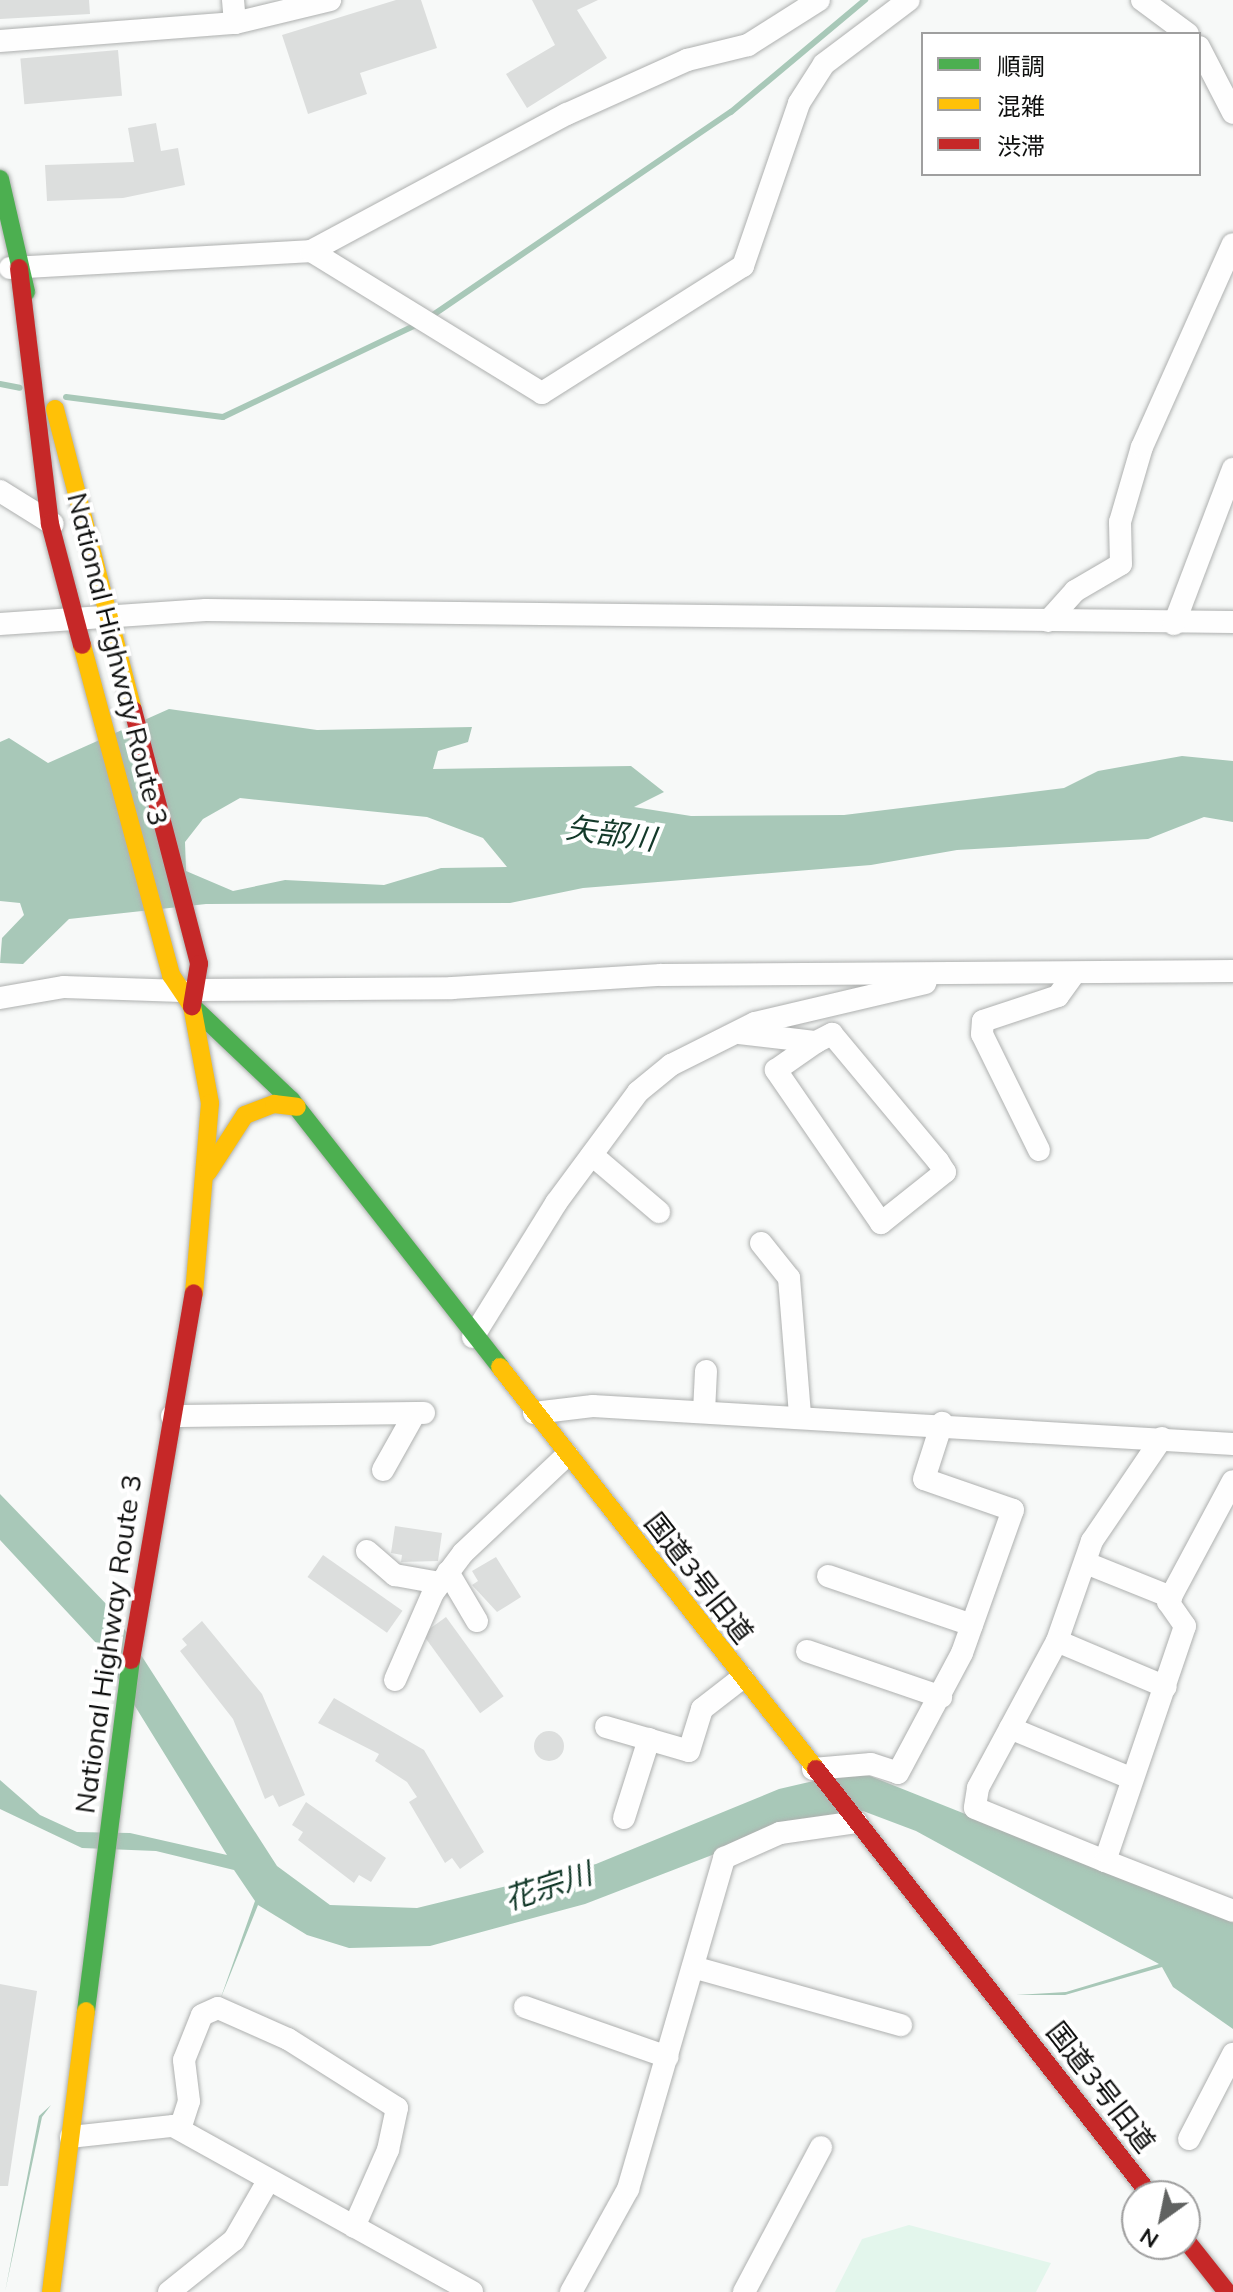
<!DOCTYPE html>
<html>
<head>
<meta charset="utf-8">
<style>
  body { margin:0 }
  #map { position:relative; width:1233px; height:2292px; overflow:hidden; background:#f7f9f8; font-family:Mulish,"Noto Sans JP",sans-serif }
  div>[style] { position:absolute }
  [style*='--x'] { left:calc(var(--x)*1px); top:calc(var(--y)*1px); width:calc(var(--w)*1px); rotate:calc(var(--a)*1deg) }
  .green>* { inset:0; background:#e3f6ec }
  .water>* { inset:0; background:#a8c8b8 }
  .stream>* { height:6px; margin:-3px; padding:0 3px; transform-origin:3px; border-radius:3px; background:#a8c8b8 }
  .building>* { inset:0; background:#dcdedd; transform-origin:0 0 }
  .round { border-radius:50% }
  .roads { filter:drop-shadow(0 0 2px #aeb0af) drop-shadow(0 0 2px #aeb0af) }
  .street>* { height:22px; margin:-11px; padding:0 11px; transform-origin:11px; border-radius:11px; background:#fefefe }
  .fast>* { height:18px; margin:-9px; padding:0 9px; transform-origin:9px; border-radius:9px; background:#4caf50 }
  .slow>* { height:18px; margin:-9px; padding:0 9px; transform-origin:9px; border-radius:9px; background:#ffc107 }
  .jam>* { height:18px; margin:-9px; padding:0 9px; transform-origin:9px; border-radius:9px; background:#c62828 }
  span { translate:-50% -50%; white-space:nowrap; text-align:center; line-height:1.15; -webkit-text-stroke:8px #fff; paint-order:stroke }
  .street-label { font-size:28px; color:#0f100f }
  .water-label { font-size:30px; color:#133929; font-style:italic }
  .legend { position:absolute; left:921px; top:32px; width:280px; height:144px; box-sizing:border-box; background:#fff; border:2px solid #9f9f9f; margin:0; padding:10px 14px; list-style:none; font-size:24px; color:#0f100f }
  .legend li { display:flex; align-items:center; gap:16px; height:40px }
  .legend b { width:40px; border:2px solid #9f9f9f }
  .north { position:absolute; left:1121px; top:2180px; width:80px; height:80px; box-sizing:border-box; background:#fff; border:2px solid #9f9f9f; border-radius:50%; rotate:213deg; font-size:22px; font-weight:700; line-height:32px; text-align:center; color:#0f100f }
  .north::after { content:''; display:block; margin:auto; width:28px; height:36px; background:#606261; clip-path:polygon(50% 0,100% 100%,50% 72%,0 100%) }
</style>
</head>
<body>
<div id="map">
  <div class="green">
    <i style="clip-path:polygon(909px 2225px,1051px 2263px,1036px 2292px,835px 2292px,862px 2239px)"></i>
  </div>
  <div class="water">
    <i style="clip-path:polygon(evenodd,169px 709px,317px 730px,472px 727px,468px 742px,438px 751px,433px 769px,631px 766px,664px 792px,634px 807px,691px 816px,844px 815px,1064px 788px,1098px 771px,1182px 756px,1233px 761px,1233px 822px,1204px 817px,1148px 839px,957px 850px,871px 865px,583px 888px,510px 903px,206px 904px,69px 919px,23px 964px,0 963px,2px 938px,24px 915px,20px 903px,0 901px,0 742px,9px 738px,48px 763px,169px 709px,240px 798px,427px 817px,483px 838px,507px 867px,441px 868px,384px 885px,285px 880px,233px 891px,186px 871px,185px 842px,203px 819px,240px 798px)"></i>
    <i style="clip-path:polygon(0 1494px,112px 1610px,277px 1866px,330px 1905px,417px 1908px,596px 1864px,779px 1789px,848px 1773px,870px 1776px,1233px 1921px,1233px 2029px,1173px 1987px,1162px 1967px,1065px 1995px,1016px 1995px,1066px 1992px,1159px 1964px,916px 1831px,863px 1811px,782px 1828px,585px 1904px,430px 1946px,349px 1948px,307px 1935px,258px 1905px,220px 2000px,255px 1901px,234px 1870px,156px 1851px,82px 1848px,0 1809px,0 1780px,40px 1815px,77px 1832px,130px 1833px,227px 1855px,96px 1643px,0 1540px)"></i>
    <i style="clip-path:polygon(51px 2105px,42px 2117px,5px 2292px,39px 2116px)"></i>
  </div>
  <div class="stream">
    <i style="--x:430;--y:317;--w:364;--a:-34.3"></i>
    <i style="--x:731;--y:112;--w:175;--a:-39.9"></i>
    <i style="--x:0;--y:384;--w:20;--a:11"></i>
    <i style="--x:66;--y:397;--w:158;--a:7.3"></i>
    <i style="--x:223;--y:417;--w:218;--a:-25.5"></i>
  </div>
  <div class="building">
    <i style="clip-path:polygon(0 0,89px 0,90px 14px,0 19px)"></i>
    <i style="clip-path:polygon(396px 0,421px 0,437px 48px,360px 73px,367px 94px,308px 114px,282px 35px)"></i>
    <i style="clip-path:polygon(532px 0,598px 0,577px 10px,607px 58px,527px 108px,506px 74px,555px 45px)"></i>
    <i style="left:118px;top:50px;width:46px;height:98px;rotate:85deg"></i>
    <i style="clip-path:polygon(156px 123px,161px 151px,178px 148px,185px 185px,123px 198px,47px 201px,45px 165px,134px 162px,128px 128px)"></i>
    <i style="clip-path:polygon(395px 1526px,442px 1533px,438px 1561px,401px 1562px,402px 1555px,391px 1553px)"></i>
    <i style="left:323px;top:1555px;width:97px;height:27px;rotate:35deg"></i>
    <i style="clip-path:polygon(496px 1557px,521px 1597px,497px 1612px,472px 1585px,478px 1581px,472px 1571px)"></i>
    <i style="left:446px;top:1617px;width:98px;height:29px;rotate:54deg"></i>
    <i style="clip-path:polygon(202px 1621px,262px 1694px,305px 1795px,279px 1807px,273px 1795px,265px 1799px,233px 1719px,180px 1651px,187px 1645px,182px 1639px)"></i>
    <i style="clip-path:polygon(334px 1698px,424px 1750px,484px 1852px,460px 1869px,452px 1858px,445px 1863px,409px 1802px,417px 1797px,407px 1782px,375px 1761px,379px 1754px,318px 1723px)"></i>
    <i class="round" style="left:534px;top:1731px;width:30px;height:30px"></i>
    <i style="clip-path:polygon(306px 1802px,386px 1858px,371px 1882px,359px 1875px,354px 1883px,298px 1840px,303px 1832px,292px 1825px)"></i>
    <i style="clip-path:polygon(0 1984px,37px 1991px,8px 2186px,0 2186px)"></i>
  </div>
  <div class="roads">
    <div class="street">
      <i style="--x:233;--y:0;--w:23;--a:85"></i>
      <i style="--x:1142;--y:0;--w:57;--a:36.5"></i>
      <i style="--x:0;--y:41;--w:236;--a:-4.4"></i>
      <i style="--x:235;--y:23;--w:98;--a:-13.6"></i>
      <i style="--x:1199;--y:47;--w:74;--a:62.7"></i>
      <i style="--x:311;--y:251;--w:271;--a:31.6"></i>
      <i style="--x:542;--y:393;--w:238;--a:-32.3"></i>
      <i style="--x:743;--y:266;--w:172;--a:-71"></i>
      <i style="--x:799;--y:103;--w:46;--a:-57.3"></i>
      <i style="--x:824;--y:64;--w:106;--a:-37"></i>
      <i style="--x:10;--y:268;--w:301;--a:-3.2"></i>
      <i style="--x:311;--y:251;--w:290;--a:-28.2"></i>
      <i style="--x:567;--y:114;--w:132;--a:-24.2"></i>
      <i style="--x:687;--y:60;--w:63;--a:-13.8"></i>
      <i style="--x:748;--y:45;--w:84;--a:-32.4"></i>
      <i style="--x:0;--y:491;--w:62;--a:31.9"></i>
      <i style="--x:1048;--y:621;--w:40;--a:-48"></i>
      <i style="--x:1075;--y:591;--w:53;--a:-30.4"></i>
      <i style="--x:1121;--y:564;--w:42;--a:-91.4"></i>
      <i style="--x:1120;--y:522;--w:78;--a:-73.7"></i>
      <i style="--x:1142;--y:447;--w:222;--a:-65.9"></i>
      <i style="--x:0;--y:624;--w:206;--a:-3.9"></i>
      <i style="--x:206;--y:610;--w:1027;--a:0.67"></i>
      <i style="--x:1174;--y:624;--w:166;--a:-69.2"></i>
      <i style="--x:197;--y:990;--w:255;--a:-0.4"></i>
      <i style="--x:452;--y:988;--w:209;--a:-3.6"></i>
      <i style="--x:661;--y:975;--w:572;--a:-0.4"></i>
      <i style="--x:0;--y:998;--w:65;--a:-9.8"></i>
      <i style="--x:64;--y:987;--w:118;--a:1.9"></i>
      <i style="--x:739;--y:1033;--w:78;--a:6.7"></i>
      <i style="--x:816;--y:1042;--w:18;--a:-27"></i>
      <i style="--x:832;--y:1034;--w:165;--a:50.2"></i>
      <i style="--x:938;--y:1161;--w:13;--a:58"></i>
      <i style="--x:945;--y:1172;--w:82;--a:141.4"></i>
      <i style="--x:881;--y:1223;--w:186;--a:-124.5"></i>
      <i style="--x:776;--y:1070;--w:49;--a:-35"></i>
      <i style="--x:1039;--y:1150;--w:129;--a:-116.2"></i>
      <i style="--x:982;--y:1034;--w:13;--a:-86"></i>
      <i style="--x:983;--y:1021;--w:79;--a:-18.4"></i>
      <i style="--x:1058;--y:996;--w:24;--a:-54"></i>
      <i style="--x:592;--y:1155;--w:88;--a:40.4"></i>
      <i style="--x:761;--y:1243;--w:45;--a:51.3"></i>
      <i style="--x:789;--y:1278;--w:138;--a:85.4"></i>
      <i style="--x:473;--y:1337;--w:158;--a:-58.2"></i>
      <i style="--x:556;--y:1203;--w:138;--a:-53.5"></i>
      <i style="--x:638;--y:1092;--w:43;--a:-39.3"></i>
      <i style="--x:671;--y:1065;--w:94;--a:-26.6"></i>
      <i style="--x:755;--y:1023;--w:175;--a:-13.2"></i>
      <i style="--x:704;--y:1412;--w:41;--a:-87.2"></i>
      <i style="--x:534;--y:1413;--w:59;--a:-6.8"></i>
      <i style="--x:593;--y:1406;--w:641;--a:3.4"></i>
      <i style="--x:172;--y:1416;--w:252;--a:-0.7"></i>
      <i style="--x:1162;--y:1438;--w:125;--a:124.2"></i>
      <i style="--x:1092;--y:1541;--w:106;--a:109.3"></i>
      <i style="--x:1057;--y:1641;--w:167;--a:118.3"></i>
      <i style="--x:978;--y:1788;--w:20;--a:99"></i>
      <i style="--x:975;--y:1808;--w:140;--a:22.2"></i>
      <i style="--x:1105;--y:1861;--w:248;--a:-71.2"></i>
      <i style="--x:1185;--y:1626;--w:29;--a:-125"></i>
      <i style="--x:1168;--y:1602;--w:137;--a:-61.8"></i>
      <i style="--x:383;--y:1470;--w:65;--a:-60.7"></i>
      <i style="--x:367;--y:1551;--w:37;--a:41"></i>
      <i style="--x:395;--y:1575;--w:46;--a:10.1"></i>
      <i style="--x:1086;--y:1563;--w:92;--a:21.8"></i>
      <i style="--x:448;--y:1572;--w:57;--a:59.4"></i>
      <i style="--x:828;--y:1576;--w:152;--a:18.8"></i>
      <i style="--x:1057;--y:1641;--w:118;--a:22.9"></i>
      <i style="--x:807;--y:1651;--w:142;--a:18.9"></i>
      <i style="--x:395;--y:1680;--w:95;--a:-66.4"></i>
      <i style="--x:433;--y:1593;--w:50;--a:-53.1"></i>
      <i style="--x:463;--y:1553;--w:143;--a:-43.3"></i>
      <i style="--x:606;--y:1727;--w:86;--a:16.1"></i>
      <i style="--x:689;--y:1751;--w:44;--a:-72.8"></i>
      <i style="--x:702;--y:1709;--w:51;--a:-37.8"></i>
      <i style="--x:1010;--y:1728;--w:130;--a:22.6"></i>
      <i style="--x:813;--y:1769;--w:58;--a:-4.9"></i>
      <i style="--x:871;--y:1764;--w:28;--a:18"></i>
      <i style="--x:898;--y:1773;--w:136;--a:-61.9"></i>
      <i style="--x:962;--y:1653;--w:152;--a:-70.4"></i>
      <i style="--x:1013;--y:1510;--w:94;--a:-160.8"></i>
      <i style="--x:924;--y:1479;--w:59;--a:-72.2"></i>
      <i style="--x:624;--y:1818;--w:83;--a:-72.4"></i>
      <i style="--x:1105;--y:1861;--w:137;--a:21.3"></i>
      <i style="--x:693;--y:1967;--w:216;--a:15.6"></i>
      <i style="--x:525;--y:2007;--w:151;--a:19.3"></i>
      <i style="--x:180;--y:2129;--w:29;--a:-72"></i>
      <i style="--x:189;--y:2101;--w:41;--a:-97"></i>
      <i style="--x:184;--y:2060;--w:48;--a:-68.2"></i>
      <i style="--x:202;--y:2015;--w:17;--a:-24"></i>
      <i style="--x:218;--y:2008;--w:77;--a:23.9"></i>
      <i style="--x:288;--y:2039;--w:129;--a:32.3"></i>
      <i style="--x:397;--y:2108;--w:43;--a:102.1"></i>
      <i style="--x:388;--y:2150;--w:84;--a:113.8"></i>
      <i style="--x:71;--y:2137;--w:103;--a:-6.2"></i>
      <i style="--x:173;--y:2126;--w:342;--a:29"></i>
      <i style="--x:1189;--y:2139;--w:96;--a:-62.6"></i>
      <i style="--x:169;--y:2292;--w:83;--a:-38.7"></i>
      <i style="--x:234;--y:2240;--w:68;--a:-60"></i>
      <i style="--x:571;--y:2292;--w:118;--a:-61"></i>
      <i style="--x:628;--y:2189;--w:345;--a:-73.8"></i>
      <i style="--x:724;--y:1858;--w:61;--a:-24.1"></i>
      <i style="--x:780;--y:1833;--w:77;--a:-8.2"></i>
      <i style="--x:744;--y:2292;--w:164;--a:-62"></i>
    </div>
    <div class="fast">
      <i style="--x:0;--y:179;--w:116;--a:77"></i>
      <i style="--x:192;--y:1006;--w:137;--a:43.5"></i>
      <i style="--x:291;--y:1100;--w:339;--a:51.9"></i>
      <i style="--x:86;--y:2011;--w:354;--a:-82.7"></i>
    </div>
    <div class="slow">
      <i style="--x:55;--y:409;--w:311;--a:75.5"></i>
      <i style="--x:82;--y:645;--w:342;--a:74.9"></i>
      <i style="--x:171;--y:975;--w:37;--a:56"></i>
      <i style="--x:192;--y:1006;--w:99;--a:79.5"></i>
      <i style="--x:210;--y:1103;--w:191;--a:94.8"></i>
      <i style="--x:208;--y:1172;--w:68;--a:-57"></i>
      <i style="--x:245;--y:1115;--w:31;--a:-21"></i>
      <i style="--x:274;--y:1104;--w:23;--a:7"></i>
      <i style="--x:500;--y:1367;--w:511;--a:51.83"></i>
      <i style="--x:51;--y:2292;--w:283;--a:-82.9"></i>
    </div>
    <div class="jam">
      <i style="--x:19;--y:268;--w:258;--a:83.1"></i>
      <i style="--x:50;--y:524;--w:125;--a:75.2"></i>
      <i style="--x:133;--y:710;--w:262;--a:75.4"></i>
      <i style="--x:199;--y:964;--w:43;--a:99.5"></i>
      <i style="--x:131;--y:1660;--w:372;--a:-80.3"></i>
      <i style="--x:816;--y:1769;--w:543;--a:51.88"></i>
      <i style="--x:1185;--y:2239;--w:68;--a:51.6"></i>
    </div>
  </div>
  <div class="street-label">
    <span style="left:118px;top:659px;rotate:76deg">National Highway Route 3</span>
    <span style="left:699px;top:1578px;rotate:52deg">国道3号旧道</span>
    <span style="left:108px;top:1644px;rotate:-82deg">National Highway Route 3</span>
    <span style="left:1101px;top:2087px;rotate:52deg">国道3号旧道</span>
  </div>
  <div class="water-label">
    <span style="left:611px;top:833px;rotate:8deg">矢部川</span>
    <span style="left:548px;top:1886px;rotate:-18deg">花宗川</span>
  </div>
  <ul class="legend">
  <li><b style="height:10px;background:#4caf50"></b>順調</li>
  <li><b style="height:10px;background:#ffc107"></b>混雑</li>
  <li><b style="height:10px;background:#c62828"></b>渋滞</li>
  </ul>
  <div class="north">N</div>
</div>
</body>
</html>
